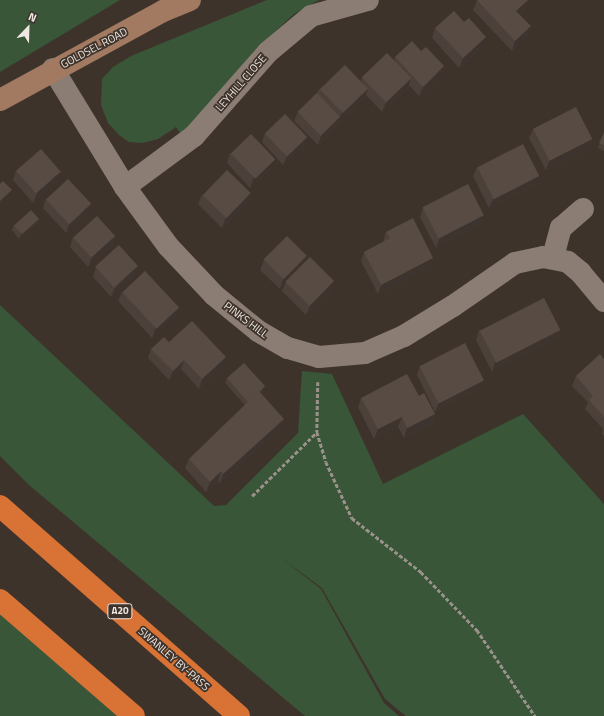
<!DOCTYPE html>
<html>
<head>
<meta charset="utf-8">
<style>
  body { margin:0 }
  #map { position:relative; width:604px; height:716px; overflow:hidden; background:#3e332b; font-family:"Titillium Web",sans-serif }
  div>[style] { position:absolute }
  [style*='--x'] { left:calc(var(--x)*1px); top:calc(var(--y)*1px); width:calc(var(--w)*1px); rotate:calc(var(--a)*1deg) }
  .green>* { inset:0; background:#395638 }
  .path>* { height:2.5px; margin-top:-1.25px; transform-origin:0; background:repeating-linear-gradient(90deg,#9a918b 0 4px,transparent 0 6px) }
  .street>* { height:22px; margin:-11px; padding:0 11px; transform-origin:11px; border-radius:11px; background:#8b7d74 }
  .secondary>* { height:22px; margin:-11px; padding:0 11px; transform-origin:11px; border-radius:11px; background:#a27a61 }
  .highway>* { height:22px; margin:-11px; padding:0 11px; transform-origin:11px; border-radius:11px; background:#d87335 }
  .wall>* { inset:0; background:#4c403a }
  .shaded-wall>* { inset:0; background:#3e342f }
  .building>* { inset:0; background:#584b43; transform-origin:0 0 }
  span { translate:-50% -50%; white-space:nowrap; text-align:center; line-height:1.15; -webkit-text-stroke:3.5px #3e332b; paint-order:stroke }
  .shield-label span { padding:1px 3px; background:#3e332b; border:1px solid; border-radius:3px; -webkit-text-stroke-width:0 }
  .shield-label { font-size:10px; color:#eee7e2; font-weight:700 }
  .street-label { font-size:11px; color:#eee7e2 }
  .north { position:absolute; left:8px; top:8px; width:40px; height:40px; -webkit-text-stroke:3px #3e332b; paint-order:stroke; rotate:23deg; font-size:11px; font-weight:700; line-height:16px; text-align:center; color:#eee7e2 }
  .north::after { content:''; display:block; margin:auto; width:14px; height:18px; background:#eee7e2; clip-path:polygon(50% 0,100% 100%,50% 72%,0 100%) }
</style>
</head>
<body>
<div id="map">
  <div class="green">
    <i style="clip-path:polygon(0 0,120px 0,0 72px)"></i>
    <i style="clip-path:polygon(267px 0,319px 0,294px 14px,254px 51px,205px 113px,181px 134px,176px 127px,158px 139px,142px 143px,129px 142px,119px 135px,108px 123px,101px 105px,102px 79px,113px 67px,131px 56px)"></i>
    <i style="clip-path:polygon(0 305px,214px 506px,226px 505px,298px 433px,302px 371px,332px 374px,383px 484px,523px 414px,604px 504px,604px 716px,406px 716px,385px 699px,322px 588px,280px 557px,321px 589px,384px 703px,399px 716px,305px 716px,29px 485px,0 456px)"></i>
    <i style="clip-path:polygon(0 603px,131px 716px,0 716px)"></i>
  </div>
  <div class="path">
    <i style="--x:318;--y:382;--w:50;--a:91.1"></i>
    <i style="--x:317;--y:432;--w:31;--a:73"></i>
    <i style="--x:326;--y:462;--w:62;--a:65.1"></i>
    <i style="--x:352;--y:518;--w:88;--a:38"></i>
    <i style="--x:421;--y:572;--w:81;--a:46"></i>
    <i style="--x:477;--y:630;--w:104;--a:56"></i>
    <i style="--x:252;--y:496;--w:91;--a:-44.6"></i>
  </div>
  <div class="street">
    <i style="--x:53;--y:69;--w:138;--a:58.6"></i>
    <i style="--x:125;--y:187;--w:73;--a:53.9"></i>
    <i style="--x:168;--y:246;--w:67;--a:46.8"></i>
    <i style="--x:214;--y:295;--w:57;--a:39.3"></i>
    <i style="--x:258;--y:331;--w:34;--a:30"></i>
    <i style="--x:288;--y:348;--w:32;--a:16"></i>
    <i style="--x:319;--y:357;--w:46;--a:-5"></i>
    <i style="--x:365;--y:353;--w:43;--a:-23.6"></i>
    <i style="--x:404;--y:336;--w:57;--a:-31.5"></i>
    <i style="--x:453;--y:306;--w:75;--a:-34.7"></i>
    <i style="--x:515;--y:263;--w:29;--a:-12"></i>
    <i style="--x:543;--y:257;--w:25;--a:11"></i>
    <i style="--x:568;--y:262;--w:16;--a:40"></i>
    <i style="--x:580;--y:272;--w:38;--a:50"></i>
    <i style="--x:125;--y:187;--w:86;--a:-36.5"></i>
    <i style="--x:194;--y:136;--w:112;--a:-48.6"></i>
    <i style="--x:268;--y:52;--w:56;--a:-39.9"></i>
    <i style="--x:311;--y:16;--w:59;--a:-15.7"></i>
    <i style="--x:553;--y:257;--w:30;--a:-75"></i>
    <i style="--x:561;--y:228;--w:29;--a:-41"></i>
  </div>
  <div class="secondary">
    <i style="--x:0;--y:100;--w:186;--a:-28.6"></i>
    <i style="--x:163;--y:11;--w:29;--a:-22"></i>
  </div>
  <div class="highway">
    <i style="--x:0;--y:506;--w:318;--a:41.3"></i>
    <i style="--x:0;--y:600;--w:177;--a:40.9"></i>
  </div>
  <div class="wall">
    <i style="clip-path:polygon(477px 0,525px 9px,519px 14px,528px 36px,512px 51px,473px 10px)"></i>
    <i style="clip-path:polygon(464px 22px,483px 46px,459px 68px,432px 38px,435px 28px)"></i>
    <i style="clip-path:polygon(395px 57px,441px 76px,419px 96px,409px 85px,408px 88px,382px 112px,366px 95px,365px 98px,338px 123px,337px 126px,318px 145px,294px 121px,298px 112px,317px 93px,319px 89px,361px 81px,362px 78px,394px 61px)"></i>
    <i style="clip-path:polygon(533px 129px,592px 139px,589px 148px,546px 170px,529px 138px)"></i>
    <i style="clip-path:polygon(265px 133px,307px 137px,303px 147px,283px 165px,262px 142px)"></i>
    <i style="clip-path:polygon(604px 133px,604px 151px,598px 148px)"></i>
    <i style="clip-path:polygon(230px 153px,271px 168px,250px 188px,227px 163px)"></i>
    <i style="clip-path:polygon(477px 167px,535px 186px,489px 208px,473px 176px)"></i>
    <i style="clip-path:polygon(16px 171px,57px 181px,33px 203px,13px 180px)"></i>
    <i style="clip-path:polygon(202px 195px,247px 203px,222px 228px,198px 204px)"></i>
    <i style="clip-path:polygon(46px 199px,88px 213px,66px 233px,43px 208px)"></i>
    <i style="clip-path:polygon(423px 207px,484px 215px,480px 225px,436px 248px,420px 217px)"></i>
    <i style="clip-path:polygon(39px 219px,37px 224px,19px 239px,12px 230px,14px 225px)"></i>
    <i style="clip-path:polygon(386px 232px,430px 267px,378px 294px,361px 261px,364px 252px,383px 242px)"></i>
    <i style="clip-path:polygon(115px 236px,112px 245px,88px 267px,70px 247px,73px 237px)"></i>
    <i style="clip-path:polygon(264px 260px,304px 264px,331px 291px,306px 315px,282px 291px,285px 284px,280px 289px,260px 270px)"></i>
    <i style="clip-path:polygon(138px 266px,135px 276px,111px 297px,93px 277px,96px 267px)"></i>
    <i style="clip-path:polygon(122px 292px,179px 307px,175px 317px,152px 338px,118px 301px)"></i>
    <i style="clip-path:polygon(479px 330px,560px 330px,557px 339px,492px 372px,476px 340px)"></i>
    <i style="clip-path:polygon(169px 342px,223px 366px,199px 389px,181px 369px,169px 380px,148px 358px,151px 349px)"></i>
    <i style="clip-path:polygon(604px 359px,604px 436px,602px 434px,603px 429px,585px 409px,588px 402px,572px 386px,576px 376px)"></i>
    <i style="clip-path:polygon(420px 366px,480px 389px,435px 412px,417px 375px)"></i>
    <i style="clip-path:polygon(227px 378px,264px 391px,261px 393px,281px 428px,220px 483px,218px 481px,206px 492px,185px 468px,189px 459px,245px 405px,225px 383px)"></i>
    <i style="clip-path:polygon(419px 396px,435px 414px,432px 424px,404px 438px,398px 427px,374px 439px,358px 407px,361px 398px)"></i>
  </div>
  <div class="shaded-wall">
    <i style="clip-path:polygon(528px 0,525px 9px,513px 20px,516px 11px)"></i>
    <i style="clip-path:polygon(531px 26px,528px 36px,512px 51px,515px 41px)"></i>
    <i style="clip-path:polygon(486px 37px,483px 46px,459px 68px,463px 58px)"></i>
    <i style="clip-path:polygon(444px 66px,441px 76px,419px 96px,423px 87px)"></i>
    <i style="clip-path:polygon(411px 78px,408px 88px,382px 112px,386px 102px)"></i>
    <i style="clip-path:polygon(368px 89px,365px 98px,338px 123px,337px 126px,318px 145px,321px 136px,340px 117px,341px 114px)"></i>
    <i style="clip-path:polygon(307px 137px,303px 147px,283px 165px,287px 156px)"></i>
    <i style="clip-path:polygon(592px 139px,589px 148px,546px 170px,549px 161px)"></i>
    <i style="clip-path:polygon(275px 159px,271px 168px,250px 188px,253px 179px)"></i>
    <i style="clip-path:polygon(61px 172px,57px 181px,33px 203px,37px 193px)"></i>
    <i style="clip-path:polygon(539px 176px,535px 186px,489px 208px,493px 199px)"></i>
    <i style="clip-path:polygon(12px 190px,10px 194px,0 204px,0 201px)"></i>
    <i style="clip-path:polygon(251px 193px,247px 203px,222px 228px,225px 219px)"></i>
    <i style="clip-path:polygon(91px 204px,88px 213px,66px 233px,69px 224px)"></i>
    <i style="clip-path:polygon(484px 215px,480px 225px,436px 248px,439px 239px)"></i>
    <i style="clip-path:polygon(39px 219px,37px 224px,19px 239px,21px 234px)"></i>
    <i style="clip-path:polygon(115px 236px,112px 245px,88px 267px,92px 257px)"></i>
    <i style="clip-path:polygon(307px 256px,303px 265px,286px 282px,285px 284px,280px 289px,283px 279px)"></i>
    <i style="clip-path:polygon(433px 258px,430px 267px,378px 294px,381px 285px)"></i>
    <i style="clip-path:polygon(138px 266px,135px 276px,111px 297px,115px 288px)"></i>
    <i style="clip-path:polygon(334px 281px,331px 291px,306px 315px,310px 306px)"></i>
    <i style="clip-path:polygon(179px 307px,175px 317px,152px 338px,155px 329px)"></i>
    <i style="clip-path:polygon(560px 330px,557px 339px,492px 372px,495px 362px)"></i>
    <i style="clip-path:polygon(226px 357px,223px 366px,199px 389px,202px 379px)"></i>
    <i style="clip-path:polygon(184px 360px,181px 369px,169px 380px,173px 371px)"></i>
    <i style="clip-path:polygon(484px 380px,480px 389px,435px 412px,439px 402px)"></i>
    <i style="clip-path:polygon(265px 386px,264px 391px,247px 407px,248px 402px)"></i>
    <i style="clip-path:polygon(435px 414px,432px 424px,404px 438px,407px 428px)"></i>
    <i style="clip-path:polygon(402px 417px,398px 427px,374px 439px,378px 429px)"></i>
    <i style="clip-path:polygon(284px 419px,281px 428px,220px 483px,223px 474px)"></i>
    <i style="clip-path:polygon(221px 471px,218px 481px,206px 492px,210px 482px)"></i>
  </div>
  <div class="building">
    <i style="clip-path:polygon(477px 0,528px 0,516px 11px,531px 26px,515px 41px)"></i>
    <i style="clip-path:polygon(454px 11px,464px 22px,469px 18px,486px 37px,463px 58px,435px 28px)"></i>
    <i style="clip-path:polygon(412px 41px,421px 51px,426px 47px,444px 66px,423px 87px,395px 57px)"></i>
    <i style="left:387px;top:53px;width:35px;height:35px;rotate:46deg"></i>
    <i style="left:345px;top:65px;width:33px;height:35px;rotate:46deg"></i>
    <i style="left:317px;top:93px;width:33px;height:27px;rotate:46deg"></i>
    <i style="left:576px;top:107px;width:36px;height:48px;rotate:63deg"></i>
    <i style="left:285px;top:114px;width:32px;height:28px;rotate:46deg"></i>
    <i style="clip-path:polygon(604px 133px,604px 145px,599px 143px)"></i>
    <i style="left:251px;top:134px;width:35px;height:28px;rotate:46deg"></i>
    <i style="left:523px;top:144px;width:36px;height:51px;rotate:63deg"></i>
    <i style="left:41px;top:149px;width:30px;height:33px;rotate:49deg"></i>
    <i style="left:227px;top:170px;width:33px;height:35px;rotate:44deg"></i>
    <i style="left:68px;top:179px;width:34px;height:30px;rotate:47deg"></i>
    <i style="clip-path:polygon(3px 181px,12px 190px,0 201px,0 184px)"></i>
    <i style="left:468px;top:184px;width:35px;height:51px;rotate:63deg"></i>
    <i style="left:31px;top:210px;width:12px;height:23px;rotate:48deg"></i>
    <i style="left:97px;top:216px;width:27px;height:32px;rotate:48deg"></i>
    <i style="clip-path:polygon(413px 218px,433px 258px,381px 285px,364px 252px,390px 238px,386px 232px)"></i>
    <i style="left:287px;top:236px;width:28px;height:33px;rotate:45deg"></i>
    <i style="left:119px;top:245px;width:28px;height:32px;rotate:48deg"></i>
    <i style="left:310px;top:257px;width:34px;height:35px;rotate:45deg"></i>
    <i style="left:145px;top:271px;width:50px;height:31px;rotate:47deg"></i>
    <i style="left:544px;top:298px;width:36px;height:72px;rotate:63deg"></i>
    <i style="clip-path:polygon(192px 321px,226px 357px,202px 379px,184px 360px,173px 371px,151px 349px,164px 337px,169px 342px)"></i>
    <i style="left:465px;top:343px;width:42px;height:51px;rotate:63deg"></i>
    <i style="clip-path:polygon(600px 354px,604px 359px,604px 417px,589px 400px,593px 396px,576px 376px)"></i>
    <i style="clip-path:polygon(244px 363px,265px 386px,260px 392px,259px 391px,248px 402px,227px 378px)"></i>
    <i style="clip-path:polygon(407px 374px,419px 396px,424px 393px,435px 414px,407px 428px,402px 417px,378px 429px,361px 398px)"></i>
    <i style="clip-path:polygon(259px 391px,284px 419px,223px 474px,221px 471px,210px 482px,189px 459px)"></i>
  </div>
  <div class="shield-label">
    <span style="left:120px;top:611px">A20</span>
  </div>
  <div class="street-label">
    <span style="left:94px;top:48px;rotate:-28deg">GOLDSEL ROAD</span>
    <span style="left:241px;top:83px;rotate:-49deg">LEYHILL CLOSE</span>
    <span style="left:246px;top:320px;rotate:37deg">PINKS HILL</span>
    <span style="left:174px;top:659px;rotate:41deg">SWANLEY BY-PASS</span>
  </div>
  <div class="north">N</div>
</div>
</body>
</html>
